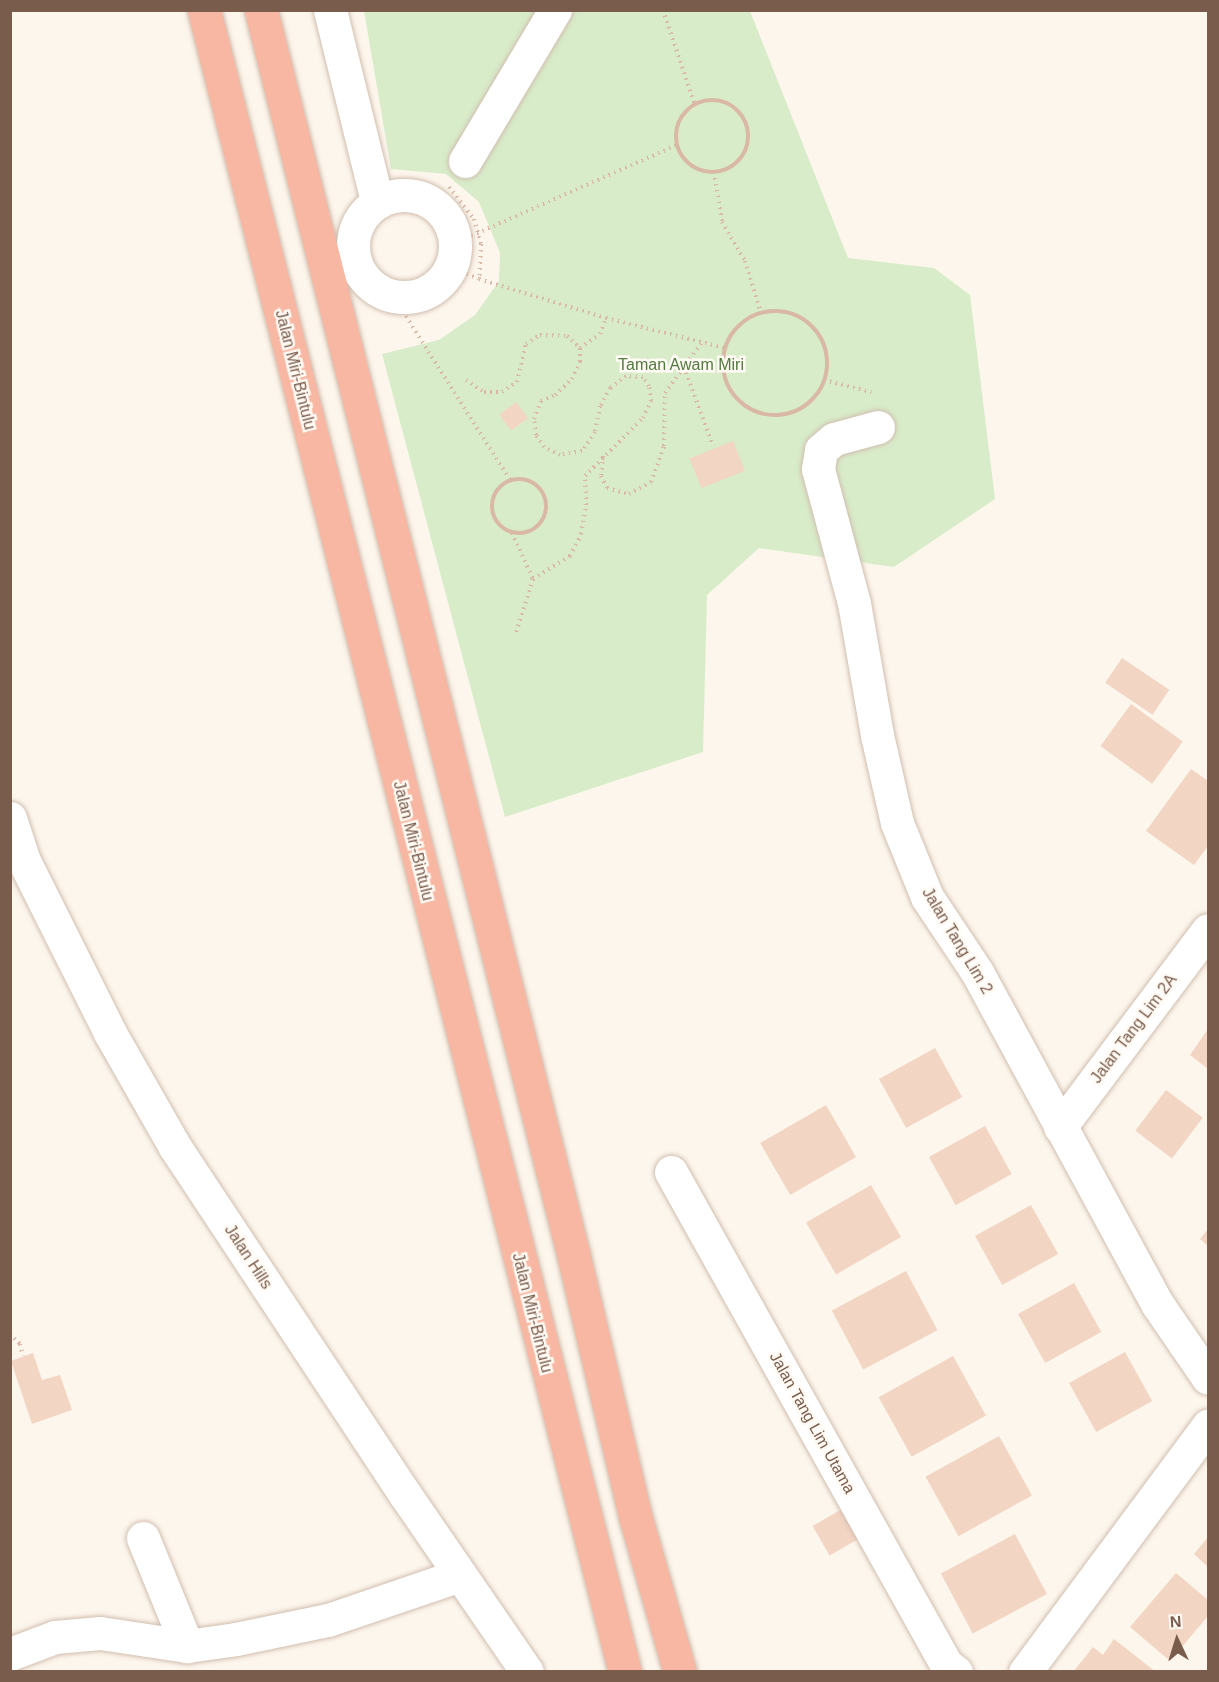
<!DOCTYPE html>
<html>
<head>
<meta charset="utf-8">
<style>
  body { margin:0 }
  #map { position:relative; width:1219px; height:1682px; overflow:hidden; background:#fdf6ec; font-family:Helvetica,sans-serif }
  div>[style] { position:absolute }
  [style*='--x'] { left:calc(var(--x)*1px); top:calc(var(--y)*1px); width:calc(var(--w)*1px); rotate:calc(var(--a)*1deg) }
  .green>* { inset:0; background:#d8ecc9 }
  .building>* { inset:0; background:#f3d5c3; transform-origin:0 0 }
  .path>* { height:4px; margin-top:-2px; transform-origin:0; background:repeating-linear-gradient(90deg,#d9b8a5 0 1.5px,transparent 0 6px) }
  .path>.ring { margin:-2px; padding:0; box-sizing:content-box; background:none; border:4px solid #d9b8a5; border-radius:50% }
  .roads { filter:drop-shadow(0 0 2px #d1beb0) drop-shadow(0 0 2px #d1beb0) }
  .minor>* { height:33px; margin:-16.5px; padding:0 16.5px; transform-origin:16.5px; border-radius:16.5px; background:#fff }
  .minor>.ring { margin:-16.5px; padding:0; box-sizing:content-box; background:none; border:33px solid #fff; border-radius:50% }
  .highway>* { height:33px; margin:-16.5px; padding:0 16.5px; transform-origin:16.5px; border-radius:16.5px; background:#f7b7a3 }
  span { translate:-50% -50%; white-space:nowrap; text-align:center; line-height:1.15; -webkit-text-stroke:5px #fffaf3; paint-order:stroke }
  .park-label { font-size:16px; color:#537a41 }
  .street-label { font-size:16px; color:#7a5c4d }
  .frame { position:absolute; inset:0; border:12px solid #7a5c4d; pointer-events:none }
  .north { position:absolute; left:1147px; top:1610px; width:60px; height:60px; -webkit-text-stroke:4px #fffaf3; paint-order:stroke; rotate:356deg; font-size:16px; font-weight:700; line-height:24px; text-align:center; color:#7a5c4d }
  .north::after { content:''; display:block; margin:auto; width:21px; height:27px; background:#7a5c4d; clip-path:polygon(50% 0,100% 100%,50% 72%,0 100%) }
</style>
</head>
<body>
<div id="map">
  <div class="green">
    <i style="clip-path:polygon(364px 11px,750px 11px,848px 258px,934px 268px,970px 295px,995px 499px,894px 567px,759px 548px,707px 595px,703px 752px,505px 817px,382px 354px,439px 340px,475px 315px,499px 281px,500px 253px,479px 202px,446px 174px,391px 169px)"></i>
  </div>
  <div class="building">
    <i style="left:516px;top:402px;width:20px;height:21px;rotate:53deg"></i>
    <i style="left:733px;top:441px;width:32px;height:47px;rotate:68deg"></i>
    <i style="left:1122px;top:658px;width:57px;height:30px;rotate:34deg"></i>
    <i style="left:1131px;top:704px;width:64px;height:52px;rotate:36deg"></i>
    <i style="clip-path:polygon(1191px 769px,1208px 781px,1208px 846px,1194px 865px,1146px 831px)"></i>
    <i style="clip-path:polygon(1208px 1029px,1208px 1069px,1190px 1055px)"></i>
    <i style="left:935px;top:1048px;width:56px;height:64px;rotate:61deg"></i>
    <i style="left:1166px;top:1090px;width:46px;height:51px;rotate:37deg"></i>
    <i style="left:826px;top:1105px;width:60px;height:76px;rotate:60deg"></i>
    <i style="left:985px;top:1126px;width:55px;height:64px;rotate:61deg"></i>
    <i style="left:871px;top:1185px;width:60px;height:75px;rotate:60deg"></i>
    <i style="left:1031px;top:1205px;width:56px;height:64px;rotate:61deg"></i>
    <i style="clip-path:polygon(1208px 1229px,1208px 1246px,1200px 1239px)"></i>
    <i style="left:906px;top:1271px;width:67px;height:84px;rotate:62deg"></i>
    <i style="left:1074px;top:1283px;width:56px;height:64px;rotate:61deg"></i>
    <i style="left:1125px;top:1352px;width:56px;height:64px;rotate:61deg"></i>
    <i style="clip-path:polygon(33px 1353px,42px 1380px,60px 1375px,72px 1410px,32px 1424px,11px 1361px)"></i>
    <i style="left:953px;top:1356px;width:68px;height:85px;rotate:61deg"></i>
    <i style="left:999px;top:1436px;width:68px;height:84px;rotate:61deg"></i>
    <i style="left:842px;top:1509px;width:34px;height:34px;rotate:60deg"></i>
    <i style="left:1015px;top:1534px;width:68px;height:84px;rotate:62deg"></i>
    <i style="clip-path:polygon(1208px 1537px,1208px 1567px,1194px 1554px)"></i>
    <i style="clip-path:polygon(1176px 1573px,1208px 1600px,1208px 1616px,1170px 1661px,1130px 1627px)"></i>
    <i style="clip-path:polygon(1114px 1639px,1156px 1672px,1073px 1672px,1093px 1647px,1103px 1655px)"></i>
  </div>
  <div class="path">
    <i style="--x:663;--y:10;--w:100;--a:71.4"></i>
    <i class="ring" style="left:676px;top:100px;width:68px;height:68px"></i>
    <i style="--x:714;--y:172;--w:51;--a:80.9"></i>
    <i style="--x:722;--y:222;--w:45;--a:59.5"></i>
    <i style="--x:745;--y:261;--w:54;--a:72.9"></i>
    <i style="--x:449;--y:187;--w:41;--a:52"></i>
    <i style="--x:474;--y:219;--w:26;--a:74"></i>
    <i style="--x:481;--y:244;--w:35;--a:93"></i>
    <i style="--x:455;--y:243;--w:243;--a:-23.8"></i>
    <i style="--x:450;--y:267;--w:31;--a:22"></i>
    <i style="--x:479;--y:279;--w:133;--a:17.1"></i>
    <i style="--x:606;--y:318;--w:123;--a:14.1"></i>
    <i style="--x:393;--y:296;--w:218;--a:57.5"></i>
    <i class="ring" style="left:723px;top:311px;width:100px;height:100px"></i>
    <i style="--x:684;--y:367;--w:84;--a:69.8"></i>
    <i style="--x:466;--y:380;--w:22;--a:34"></i>
    <i style="--x:484;--y:392;--w:18;--a:0"></i>
    <i style="--x:502;--y:392;--w:18;--a:-34"></i>
    <i style="--x:517;--y:382;--w:39;--a:-77"></i>
    <i style="--x:526;--y:344;--w:17;--a:-33"></i>
    <i style="--x:540;--y:335;--w:27;--a:2"></i>
    <i style="--x:567;--y:336;--w:18;--a:43"></i>
    <i style="--x:824;--y:380;--w:49;--a:14.3"></i>
    <i style="--x:603;--y:456;--w:20;--a:96"></i>
    <i style="--x:601;--y:476;--w:13;--a:63"></i>
    <i style="--x:607;--y:488;--w:23;--a:15"></i>
    <i style="--x:629;--y:494;--w:25;--a:-29"></i>
    <i style="--x:651;--y:482;--w:38;--a:-70"></i>
    <i style="--x:664;--y:446;--w:53;--a:-88.9"></i>
    <i style="--x:665;--y:393;--w:63;--a:-54"></i>
    <i class="ring" style="left:492px;top:479px;width:50px;height:50px"></i>
    <i style="--x:512;--y:533;--w:51;--a:65.5"></i>
    <i style="--x:533;--y:579;--w:57;--a:107.5"></i>
    <i style="--x:533;--y:579;--w:44;--a:-31.9"></i>
    <i style="--x:570;--y:556;--w:25;--a:-63"></i>
    <i style="--x:581;--y:534;--w:29;--a:-80"></i>
    <i style="--x:586;--y:505;--w:29;--a:-92"></i>
    <i style="--x:585;--y:476;--w:82;--a:-45"></i>
    <i style="--x:643;--y:418;--w:19;--a:-65"></i>
    <i style="--x:651;--y:401;--w:15;--a:-98"></i>
    <i style="--x:649;--y:386;--w:11;--a:-124"></i>
    <i style="--x:643;--y:377;--w:17;--a:-177"></i>
    <i style="--x:626;--y:376;--w:20;--a:143"></i>
    <i style="--x:610;--y:388;--w:21;--a:119"></i>
    <i style="--x:600;--y:406;--w:26;--a:101"></i>
    <i style="--x:595;--y:432;--w:23;--a:124"></i>
    <i style="--x:582;--y:451;--w:22;--a:170"></i>
    <i style="--x:560;--y:455;--w:18;--a:-153"></i>
    <i style="--x:544;--y:447;--w:14;--a:-124"></i>
    <i style="--x:536;--y:435;--w:16;--a:-97"></i>
    <i style="--x:534;--y:419;--w:19;--a:-69"></i>
    <i style="--x:541;--y:401;--w:15;--a:-23"></i>
    <i style="--x:555;--y:395;--w:23;--a:-43"></i>
    <i style="--x:572;--y:379;--w:19;--a:-65"></i>
    <i style="--x:580;--y:362;--w:14;--a:-90"></i>
    <i style="--x:580;--y:348;--w:24;--a:-35"></i>
    <i style="--x:600;--y:334;--w:17;--a:-69"></i>
    <i style="--x:10;--y:1334;--w:14;--a:45"></i>
    <i style="--x:20;--y:1344;--w:12;--a:76"></i>
  </div>
  <div class="roads">
    <div class="minor">
      <i style="--x:330;--y:10;--w:198;--a:76.2"></i>
      <i style="--x:465;--y:161;--w:176;--a:-59.2"></i>
      <i class="ring" style="left:353px;top:195px;width:69px;height:69px"></i>
      <i style="--x:878;--y:427;--w:46;--a:164.7"></i>
      <i style="--x:834;--y:439;--w:17;--a:140"></i>
      <i style="--x:821;--y:450;--w:19;--a:99"></i>
      <i style="--x:818;--y:469;--w:139;--a:75"></i>
      <i style="--x:854;--y:603;--w:134;--a:80.1"></i>
      <i style="--x:877;--y:735;--w:90;--a:77.2"></i>
      <i style="--x:897;--y:823;--w:80;--a:67.9"></i>
      <i style="--x:927;--y:897;--w:90;--a:56.3"></i>
      <i style="--x:977;--y:972;--w:379;--a:61.5"></i>
      <i style="--x:1158;--y:1305;--w:88;--a:55.6"></i>
      <i style="--x:10;--y:818;--w:45;--a:72"></i>
      <i style="--x:24;--y:861;--w:192;--a:63.4"></i>
      <i style="--x:110;--y:1033;--w:131;--a:60.3"></i>
      <i style="--x:175;--y:1147;--w:415;--a:56.5"></i>
      <i style="--x:404;--y:1493;--w:217;--a:55.5"></i>
      <i style="--x:1060;--y:1127;--w:246;--a:-53.1"></i>
      <i style="--x:671;--y:1172;--w:564;--a:60.8"></i>
      <i style="--x:946;--y:1664;--w:13;--a:39"></i>
      <i style="--x:143;--y:1538;--w:117;--a:67.8"></i>
      <i style="--x:10;--y:1654;--w:48;--a:-20.7"></i>
      <i style="--x:55;--y:1637;--w:45;--a:-5.1"></i>
      <i style="--x:100;--y:1633;--w:88;--a:8.5"></i>
      <i style="--x:187;--y:1646;--w:49;--a:-8.1"></i>
      <i style="--x:236;--y:1639;--w:94;--a:-11.7"></i>
      <i style="--x:328;--y:1620;--w:139;--a:-18.8"></i>
      <i style="--x:1025;--y:1672;--w:307;--a:-53.4"></i>
    </div>
    <div class="highway">
      <i style="--x:204;--y:10;--w:1714;--a:75.79"></i>
      <i style="--x:261;--y:10;--w:1282;--a:75.91"></i>
      <i style="--x:573;--y:1253;--w:273;--a:76.7"></i>
      <i style="--x:636;--y:1519;--w:159;--a:74"></i>
    </div>
  </div>
  <div class="park-label">
    <span style="left:681px;top:365px">Taman Awam Miri</span>
  </div>
  <div class="street-label">
    <span style="left:295px;top:370px;rotate:76deg">Jalan Miri-Bintulu</span>
    <span style="left:413px;top:841px;rotate:76deg">Jalan Miri-Bintulu</span>
    <span style="left:957px;top:941px;rotate:59deg">Jalan Tang Lim 2</span>
    <span style="left:1134px;top:1029px;rotate:-53deg">Jalan Tang Lim 2A</span>
    <span style="left:248px;top:1257px;rotate:57deg">Jalan Hills</span>
    <span style="left:532px;top:1313px;rotate:76deg">Jalan Miri-Bintulu</span>
    <span style="left:812px;top:1423px;rotate:61deg">Jalan Tang Lim Utama</span>
  </div>
  <div class="frame"></div>
  <div class="north">N</div>
</div>
</body>
</html>
